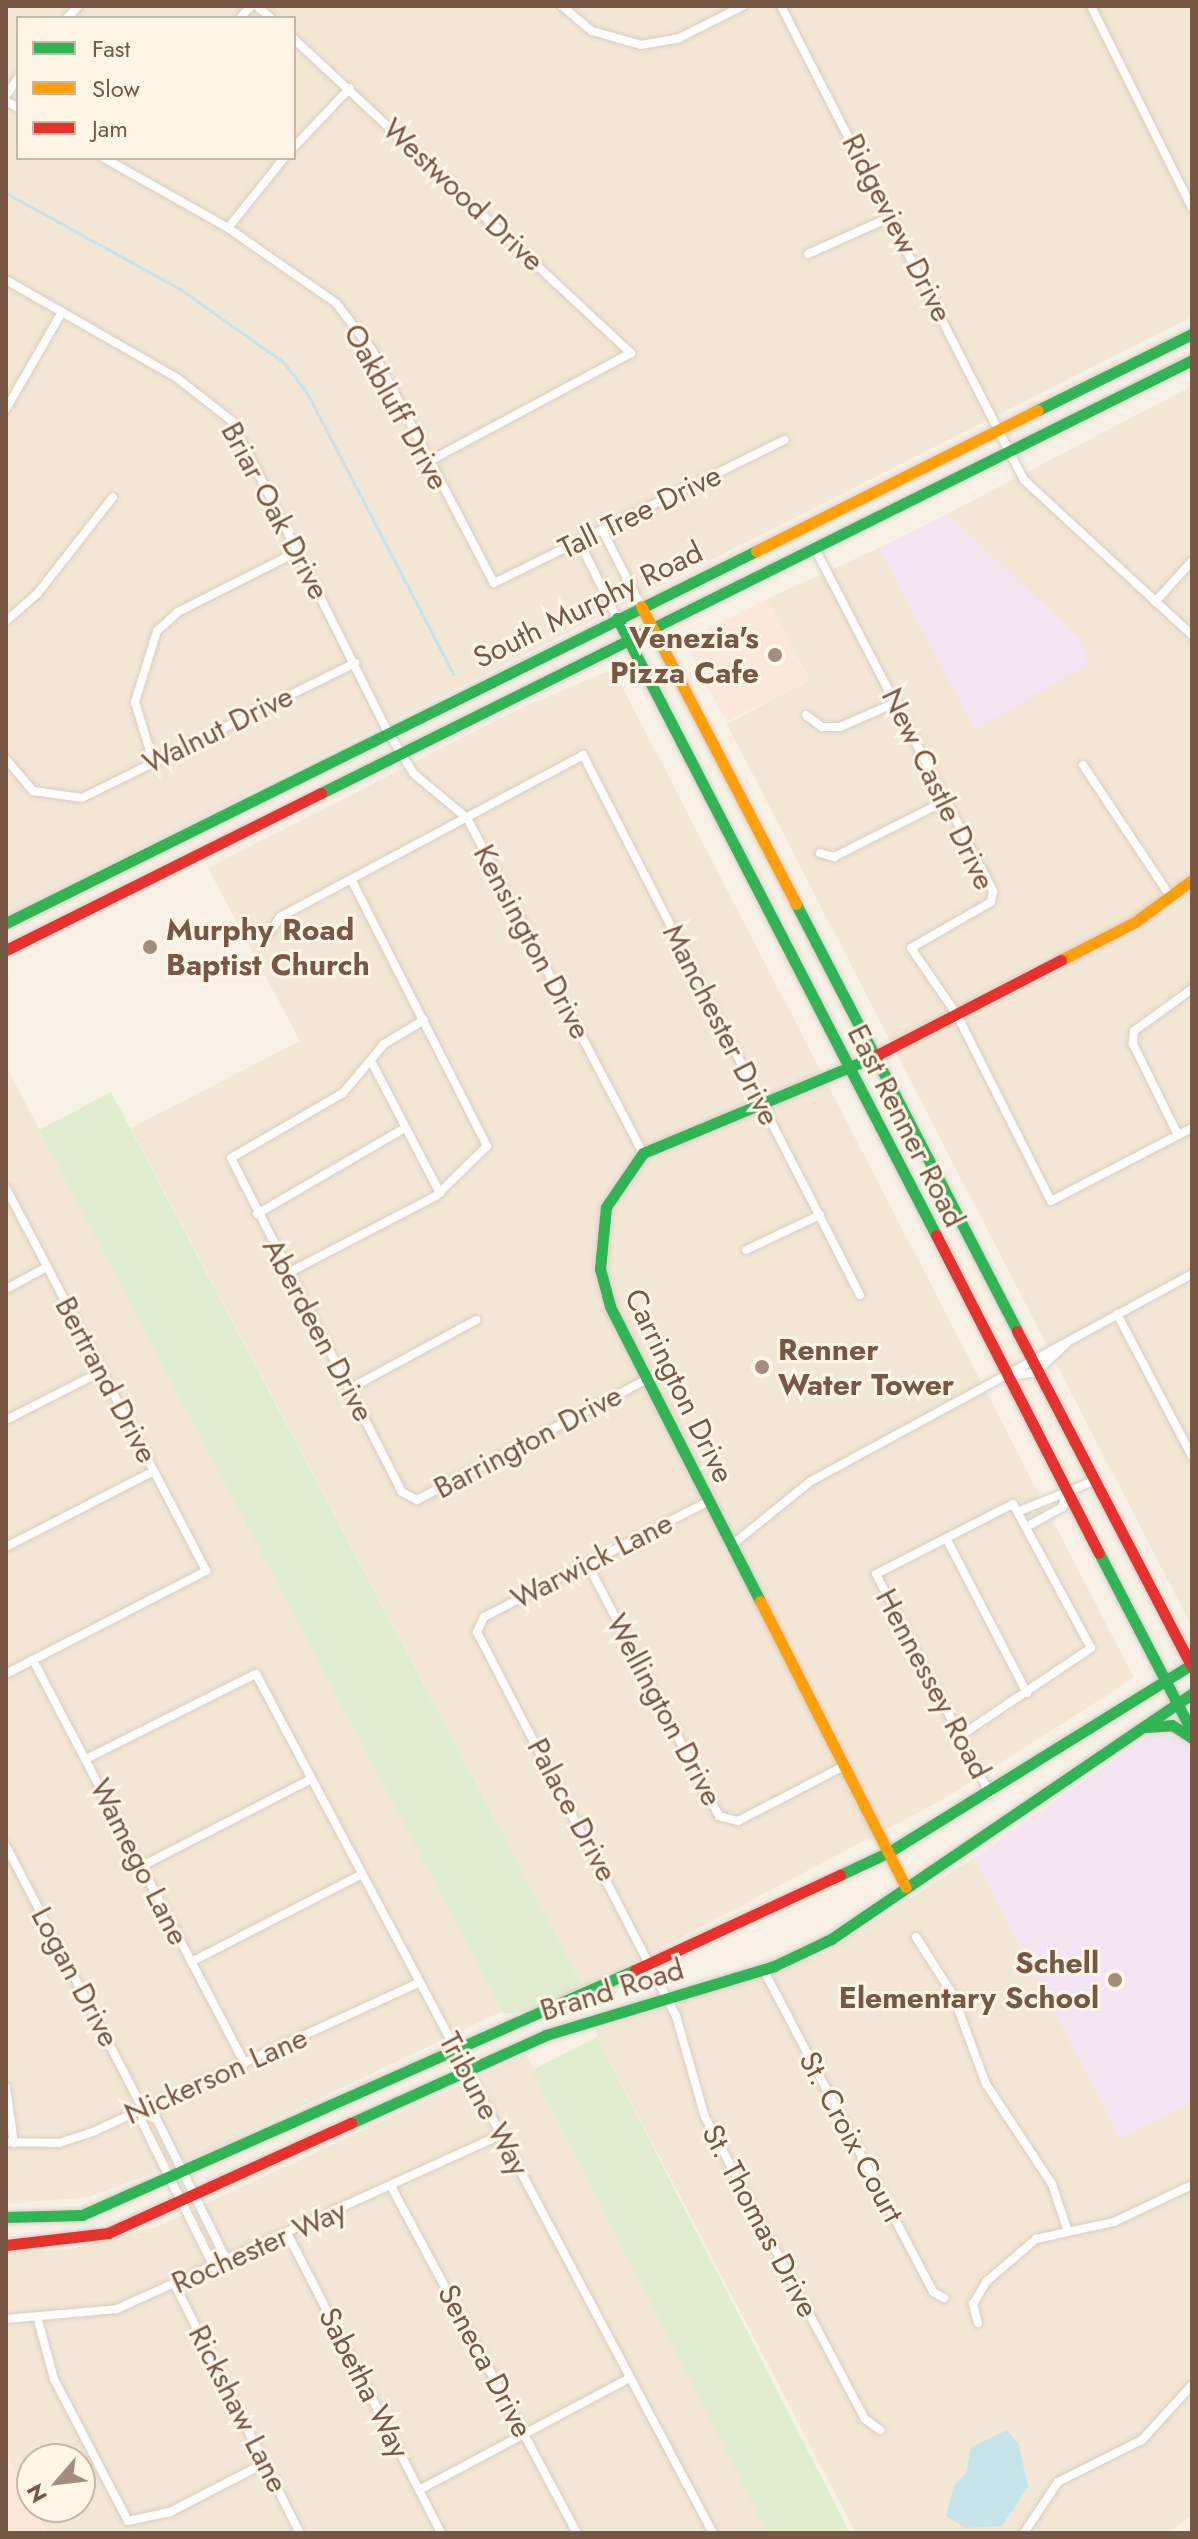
<!DOCTYPE html>
<html>
<head>
<meta charset="utf-8">
<style>
  body { margin:0 }
  #map { position:relative; width:1198px; height:2539px; overflow:hidden; background:#f7f1e6; font-family:Jost,sans-serif }
  div>[style] { position:absolute }
  [style*='--x'] { left:calc(var(--x)*1px); top:calc(var(--y)*1px); width:calc(var(--w)*1px); rotate:calc(var(--a)*1deg) }
  .residential>* { inset:0; background:#f3e7d5 }
  .commercial>* { inset:0; background:#fbe8db; transform-origin:0 0 }
  .education>* { inset:0; background:#f3e5f1 }
  .green>* { inset:0; background:#e0eecf; transform-origin:0 0 }
  .water>* { inset:0; background:#c7e4e8 }
  .stream>* { height:3px; margin:-1.5px; padding:0 1.5px; transform-origin:1.5px; border-radius:1.5px; background:#c7e4e8 }
  .roads { filter:drop-shadow(0 0 2px #d8cec4) drop-shadow(0 0 2px #d8cec4) }
  .street>* { height:8px; margin:-4px; padding:0 4px; transform-origin:4px; border-radius:4px; background:#fefdfb }
  .fast>* { height:11px; margin:-5.5px; padding:0 5.5px; transform-origin:5.5px; border-radius:5.5px; background:#30b455 }
  .slow>* { height:11px; margin:-5.5px; padding:0 5.5px; transform-origin:5.5px; border-radius:5.5px; background:#ff9f0a }
  .jam>* { height:11px; margin:-5.5px; padding:0 5.5px; transform-origin:5.5px; border-radius:5.5px; background:#e5322d }
  .dots>* { width:22px; height:22px; translate:-50% -50%; box-sizing:border-box; border:4px solid #fff6e7; border-radius:50% }
  span { translate:-50% -50%; white-space:nowrap; text-align:center; line-height:1.15; -webkit-text-stroke:6px #fff6e7; paint-order:stroke }
  .street-label { font-size:30px; color:#765845 }
  .poi-label { font-size:30px; color:#765845; font-weight:700 }
  .right { translate:-100% -50%; text-align:right }
  .left { translate:0 -50%; text-align:left }
  .frame { position:absolute; inset:0; border:8px solid #765845; pointer-events:none }
  .legend { position:absolute; left:16px; top:16px; width:280px; height:144px; box-sizing:border-box; background:#fff6e7; border:2px solid #c8b7a6; margin:0; padding:10px 14px; list-style:none; font-size:24px; color:#765845 }
  .legend li { display:flex; align-items:center; gap:16px; height:40px }
  .legend b { width:40px; border:2px solid #c8b7a6 }
  .north { position:absolute; left:16px; top:2443px; width:80px; height:80px; box-sizing:border-box; background:#fff6e7; border:2px solid #c8b7a6; border-radius:50%; rotate:242deg; font-size:22px; font-weight:700; line-height:32px; text-align:center; color:#765845 }
  .north::after { content:''; display:block; margin:auto; width:28px; height:36px; background:#a38e7d; clip-path:polygon(50% 0,100% 100%,50% 72%,0 100%) }
</style>
</head>
<body>
<div id="map">
  <div class="residential">
    <i style="clip-path:polygon(evenodd,6px 6px,1192px 6px,1192px 317px,6px 916px,6px 6px,18px 18px,294px 18px,294px 158px,18px 158px,18px 18px)"></i>
    <i style="clip-path:polygon(1192px 386px,1192px 1627px,727px 724px,809px 680px,767px 599px,879px 548px,975px 730px,1080px 639px,947px 514px)"></i>
    <i style="clip-path:polygon(613px 669px,1134px 1678px,942px 1800px,584px 1988px,131px 1128px,300px 1041px,208px 868px,517px 710px)"></i>
    <i style="clip-path:polygon(6px 1066px,503px 2011px,200px 2155px,89px 2197px,6px 2204px)"></i>
    <i style="clip-path:polygon(974px 1858px,1120px 2137px,1192px 2102px,1192px 2515px,1168px 2533px,856px 2533px,597px 2037px,595px 2030px,824px 1954px)"></i>
    <i style="clip-path:polygon(526px 2054px,775px 2533px,47px 2533px,33px 2507px,80px 2507px,80px 2459px,32px 2459px,32px 2504px,6px 2453px,6px 2252px,67px 2250px,157px 2227px)"></i>
  </div>
  <div class="commercial">
    <i style="left:767px;top:599px;width:91px;height:92px;rotate:63deg"></i>
    <i style="clip-path:polygon(6px 2454px,32px 2507px,46px 2533px,6px 2533px)"></i>
  </div>
  <div class="education">
    <i style="clip-path:polygon(947px 514px,1080px 639px,1088px 664px,975px 730px,879px 548px)"></i>
    <i style="clip-path:polygon(1153px 1733px,1183px 1739px,1192px 1755px,1192px 2102px,1121px 2138px,974px 1858px)"></i>
  </div>
  <div class="green">
    <i style="clip-path:polygon(111px 1092px,584px 1988px,539px 2009px,504px 2014px,39px 1130px)"></i>
    <i style="left:597px;top:2037px;width:559px;height:73px;rotate:63deg"></i>
  </div>
  <div class="water">
    <i style="clip-path:polygon(1007px 2430px,1019px 2445px,1028px 2487px,1002px 2526px,966px 2528px,946px 2516px,954px 2485px,966px 2473px,971px 2447px)"></i>
  </div>
  <div class="stream">
    <i style="--x:6;--y:193;--w:199;--a:28.9"></i>
    <i style="--x:180;--y:289;--w:126;--a:35.3"></i>
    <i style="--x:283;--y:362;--w:39;--a:52"></i>
    <i style="--x:307;--y:393;--w:317;--a:62.5"></i>
  </div>
  <div class="roads">
    <div class="street">
      <i style="--x:257;--y:6;--w:18;--a:41"></i>
      <i style="--x:562;--y:6;--w:39;--a:40"></i>
      <i style="--x:592;--y:31;--w:51;--a:15.9"></i>
      <i style="--x:641;--y:45;--w:39;--a:-10"></i>
      <i style="--x:679;--y:38;--w:72;--a:-26.6"></i>
      <i style="--x:781;--y:6;--w:533;--a:62.86"></i>
      <i style="--x:1024;--y:480;--w:229;--a:42.7"></i>
      <i style="--x:1091;--y:6;--w:226;--a:63.4"></i>
      <i style="--x:67;--y:18;--w:16;--a:-47"></i>
      <i style="--x:240;--y:18;--w:16;--a:-47"></i>
      <i style="--x:294;--y:39;--w:461;--a:43"></i>
      <i style="--x:631;--y:353;--w:230;--a:151.8"></i>
      <i style="--x:6;--y:96;--w:22;--a:-56"></i>
      <i style="--x:6;--y:101;--w:14;--a:30"></i>
      <i style="--x:294;--y:147;--w:81;--a:-46.5"></i>
      <i style="--x:104;--y:158;--w:142;--a:29.4"></i>
      <i style="--x:228;--y:228;--w:131;--a:34.8"></i>
      <i style="--x:336;--y:303;--w:59;--a:52.5"></i>
      <i style="--x:372;--y:350;--w:263;--a:62.4"></i>
      <i style="--x:494;--y:583;--w:324;--a:-26.2"></i>
      <i style="--x:228;--y:228;--w:90;--a:-51.3"></i>
      <i style="--x:808;--y:254;--w:93;--a:-24.1"></i>
      <i style="--x:6;--y:280;--w:197;--a:29.8"></i>
      <i style="--x:177;--y:378;--w:70;--a:38"></i>
      <i style="--x:232;--y:421;--w:344;--a:63.4"></i>
      <i style="--x:386;--y:729;--w:53;--a:58.1"></i>
      <i style="--x:414;--y:774;--w:69;--a:39.7"></i>
      <i style="--x:467;--y:818;--w:378;--a:62.3"></i>
      <i style="--x:6;--y:409;--w:112;--a:-60"></i>
      <i style="--x:602;--y:530;--w:85;--a:62.8"></i>
      <i style="--x:579;--y:541;--w:86;--a:63.7"></i>
      <i style="--x:815;--y:549;--w:386;--a:62.5"></i>
      <i style="--x:993;--y:891;--w:11;--a:100"></i>
      <i style="--x:991;--y:902;--w:92;--a:150.1"></i>
      <i style="--x:911;--y:948;--w:81;--a:55.5"></i>
      <i style="--x:957;--y:1015;--w:208;--a:63.2"></i>
      <i style="--x:1051;--y:1201;--w:159;--a:-27.4"></i>
      <i style="--x:1155;--y:602;--w:55;--a:-47.9"></i>
      <i style="--x:6;--y:621;--w:41;--a:-41.1"></i>
      <i style="--x:37;--y:594;--w:123;--a:-51.9"></i>
      <i style="--x:806;--y:715;--w:20;--a:37"></i>
      <i style="--x:822;--y:727;--w:18;--a:0"></i>
      <i style="--x:840;--y:727;--w:62;--a:-23.7"></i>
      <i style="--x:6;--y:759;--w:42;--a:49.8"></i>
      <i style="--x:33;--y:791;--w:49;--a:8.1"></i>
      <i style="--x:82;--y:798;--w:305;--a:-26.3"></i>
      <i style="--x:153;--y:761;--w:62;--a:-107"></i>
      <i style="--x:135;--y:702;--w:74;--a:-72.8"></i>
      <i style="--x:157;--y:631;--w:28;--a:-42"></i>
      <i style="--x:178;--y:612;--w:136;--a:-26.8"></i>
      <i style="--x:1083;--y:765;--w:157;--a:56.4"></i>
      <i style="--x:820;--y:853;--w:15;--a:16"></i>
      <i style="--x:834;--y:857;--w:127;--a:-26.8"></i>
      <i style="--x:268;--y:935;--w:22;--a:-56"></i>
      <i style="--x:280;--y:917;--w:344;--a:-28.1"></i>
      <i style="--x:583;--y:755;--w:607;--a:62.84"></i>
      <i style="--x:424;--y:1020;--w:47;--a:149"></i>
      <i style="--x:384;--y:1044;--w:64;--a:129.9"></i>
      <i style="--x:343;--y:1093;--w:129;--a:149.9"></i>
      <i style="--x:231;--y:1158;--w:375;--a:62.9"></i>
      <i style="--x:402;--y:1492;--w:17;--a:28"></i>
      <i style="--x:417;--y:1500;--w:260;--a:-27.7"></i>
      <i style="--x:371;--y:1061;--w:149;--a:62.4"></i>
      <i style="--x:1178;--y:1135;--w:102;--a:-116.3"></i>
      <i style="--x:1133;--y:1044;--w:13;--a:-86"></i>
      <i style="--x:1134;--y:1031;--w:72;--a:-35.9"></i>
      <i style="--x:6;--y:1188;--w:432;--a:62.4"></i>
      <i style="--x:206;--y:1571;--w:225;--a:152.8"></i>
      <i style="--x:257;--y:1214;--w:171;--a:-30.2"></i>
      <i style="--x:746;--y:1250;--w:82;--a:-25.3"></i>
      <i style="--x:288;--y:1273;--w:167;--a:-27.5"></i>
      <i style="--x:436;--y:1196;--w:71;--a:-44.4"></i>
      <i style="--x:487;--y:1146;--w:297;--a:-117"></i>
      <i style="--x:6;--y:1289;--w:47;--a:-28.2"></i>
      <i style="--x:1117;--y:1314;--w:161;--a:62.2"></i>
      <i style="--x:1009;--y:1376;--w:27;--a:-8"></i>
      <i style="--x:1036;--y:1372;--w:41;--a:-43"></i>
      <i style="--x:349;--y:1389;--w:145;--a:-28.5"></i>
      <i style="--x:6;--y:1420;--w:108;--a:-27"></i>
      <i style="--x:709;--y:1501;--w:253;--a:152.7"></i>
      <i style="--x:484;--y:1617;--w:17;--a:115"></i>
      <i style="--x:477;--y:1632;--w:433;--a:62.6"></i>
      <i style="--x:676;--y:2016;--w:105;--a:74"></i>
      <i style="--x:705;--y:2117;--w:342;--a:62.1"></i>
      <i style="--x:865;--y:2419;--w:19;--a:36"></i>
      <i style="--x:1022;--y:1510;--w:78;--a:-21.9"></i>
      <i style="--x:1030;--y:1525;--w:38;--a:-29"></i>
      <i style="--x:1063;--y:1507;--w:10;--a:-84"></i>
      <i style="--x:946;--y:1538;--w:175;--a:62.4"></i>
      <i style="--x:733;--y:1544;--w:100;--a:-38.9"></i>
      <i style="--x:811;--y:1481;--w:434;--a:-28.5"></i>
      <i style="--x:6;--y:1547;--w:166;--a:-27.2"></i>
      <i style="--x:588;--y:1565;--w:283;--a:62.4"></i>
      <i style="--x:719;--y:1816;--w:20;--a:15"></i>
      <i style="--x:738;--y:1821;--w:119;--a:-27.4"></i>
      <i style="--x:33;--y:1660;--w:455;--a:62.3"></i>
      <i style="--x:960;--y:1736;--w:158;--a:-33.9"></i>
      <i style="--x:1091;--y:1648;--w:164;--a:-118.4"></i>
      <i style="--x:1013;--y:1504;--w:154;--a:152.9"></i>
      <i style="--x:876;--y:1574;--w:182;--a:62.6"></i>
      <i style="--x:960;--y:1736;--w:65;--a:62.7"></i>
      <i style="--x:86;--y:1759;--w:190;--a:-26.6"></i>
      <i style="--x:256;--y:1674;--w:973;--a:61.99"></i>
      <i style="--x:6;--y:1846;--w:297;--a:62.5"></i>
      <i style="--x:143;--y:2109;--w:13;--a:94"></i>
      <i style="--x:142;--y:2122;--w:162;--a:63.6"></i>
      <i style="--x:142;--y:1866;--w:190;--a:-27.2"></i>
      <i style="--x:916;--y:1937;--w:69;--a:57.5"></i>
      <i style="--x:953;--y:1995;--w:95;--a:69.7"></i>
      <i style="--x:986;--y:2084;--w:120;--a:56.6"></i>
      <i style="--x:1052;--y:2184;--w:47;--a:71.6"></i>
      <i style="--x:191;--y:1962;--w:192;--a:-27.2"></i>
      <i style="--x:763;--y:1969;--w:365;--a:62.2"></i>
      <i style="--x:933;--y:2292;--w:13;--a:29"></i>
      <i style="--x:6;--y:2087;--w:57;--a:81.9"></i>
      <i style="--x:143;--y:2109;--w:14;--a:30"></i>
      <i style="--x:155;--y:2116;--w:162;--a:63.6"></i>
      <i style="--x:6;--y:2142;--w:53;--a:1.1"></i>
      <i style="--x:59;--y:2143;--w:38;--a:-18"></i>
      <i style="--x:95;--y:2131;--w:356;--a:-24.6"></i>
      <i style="--x:393;--y:2190;--w:389;--a:61.8"></i>
      <i style="--x:287;--y:2233;--w:337;--a:62.8"></i>
      <i style="--x:175;--y:2285;--w:278;--a:63.3"></i>
      <i style="--x:6;--y:2319;--w:111;--a:-5.1"></i>
      <i style="--x:117;--y:2309;--w:422;--a:-24.4"></i>
      <i style="--x:38;--y:2320;--w:61;--a:74.8"></i>
      <i style="--x:54;--y:2379;--w:160;--a:62.5"></i>
      <i style="--x:128;--y:2521;--w:43;--a:-12.1"></i>
      <i style="--x:170;--y:2512;--w:107;--a:-27.3"></i>
      <i style="--x:978;--y:2323;--w:20;--a:-105"></i>
      <i style="--x:973;--y:2304;--w:27;--a:-59"></i>
      <i style="--x:987;--y:2281;--w:65;--a:-40.6"></i>
      <i style="--x:1036;--y:2239;--w:80;--a:-12.3"></i>
      <i style="--x:1114;--y:2222;--w:86;--a:-25.4"></i>
      <i style="--x:419;--y:2490;--w:237;--a:-28"></i>
      <i style="--x:1024;--y:2533;--w:61;--a:-56.3"></i>
      <i style="--x:1058;--y:2482;--w:94;--a:-26.6"></i>
      <i style="--x:1142;--y:2440;--w:74;--a:-47.7"></i>
    </div>
    <div class="fast">
      <i style="--x:1038;--y:410;--w:172;--a:-26.3"></i>
      <i style="--x:617;--y:618;--w:695;--a:62.66"></i>
      <i style="--x:321;--y:793;--w:973;--a:-26.43"></i>
      <i style="--x:796;--y:904;--w:481;--a:62.6"></i>
      <i style="--x:6;--y:923;--w:837;--a:-26.38"></i>
      <i style="--x:1099;--y:1553;--w:202;--a:62.5"></i>
      <i style="--x:760;--y:1601;--w:331;--a:-117"></i>
      <i style="--x:610;--y:1306;--w:38;--a:-105"></i>
      <i style="--x:600;--y:1269;--w:62;--a:-84.5"></i>
      <i style="--x:606;--y:1207;--w:65;--a:-55.6"></i>
      <i style="--x:643;--y:1153;--w:245;--a:-22.6"></i>
      <i style="--x:1146;--y:1727;--w:26;--a:-4"></i>
      <i style="--x:1172;--y:1725;--w:24;--a:33"></i>
      <i style="--x:840;--y:1875;--w:54;--a:-25.1"></i>
      <i style="--x:889;--y:1852;--w:357;--a:-31.8"></i>
      <i style="--x:351;--y:2123;--w:214;--a:-24.3"></i>
      <i style="--x:546;--y:2035;--w:238;--a:-16.8"></i>
      <i style="--x:774;--y:1966;--w:63;--a:-25.3"></i>
      <i style="--x:831;--y:1939;--w:436;--a:-34.2"></i>
      <i style="--x:6;--y:2217;--w:76;--a:-1.5"></i>
      <i style="--x:82;--y:2215;--w:605;--a:-23.9"></i>
    </div>
    <div class="slow">
      <i style="--x:756;--y:551;--w:315;--a:-26.6"></i>
      <i style="--x:641;--y:606;--w:336;--a:62.5"></i>
      <i style="--x:1061;--y:960;--w:83;--a:-27.2"></i>
      <i style="--x:1135;--y:922;--w:71;--a:-36.4"></i>
      <i style="--x:760;--y:1601;--w:321;--a:63"></i>
    </div>
    <div class="jam">
      <i style="--x:6;--y:950;--w:352;--a:-26.5"></i>
      <i style="--x:869;--y:1059;--w:216;--a:-27.3"></i>
      <i style="--x:936;--y:1235;--w:357;--a:62.9"></i>
      <i style="--x:1017;--y:1331;--w:379;--a:62.5"></i>
      <i style="--x:635;--y:1970;--w:226;--a:-24.9"></i>
      <i style="--x:6;--y:2245;--w:103;--a:-6.7"></i>
      <i style="--x:108;--y:2233;--w:267;--a:-24.4"></i>
    </div>
  </div>
  <div class="dots">
    <i style="left:775px;top:655px;background:#a38e7d"></i>
    <i style="left:150px;top:947px;background:#a38e7d"></i>
    <i style="left:762px;top:1367px;background:#a38e7d"></i>
    <i style="left:1115px;top:1980px;background:#a38e7d"></i>
  </div>
  <div class="street-label">
    <span style="left:463px;top:195px;rotate:43deg">Westwood Drive</span>
    <span style="left:897px;top:228px;rotate:63deg">Ridgeview Drive</span>
    <span style="left:396px;top:407px;rotate:61deg">Oakbluff Drive</span>
    <span style="left:275px;top:511px;rotate:62deg">Briar Oak Drive</span>
    <span style="left:640px;top:512px;rotate:-26deg">Tall Tree Drive</span>
    <span style="left:588px;top:605px;rotate:-26deg">South Murphy Road</span>
    <span style="left:218px;top:730px;rotate:-26deg">Walnut Drive</span>
    <span style="left:938px;top:789px;rotate:64deg">New Castle Drive</span>
    <span style="left:532px;top:942px;rotate:62deg">Kensington Drive</span>
    <span style="left:721px;top:1025px;rotate:63deg">Manchester Drive</span>
    <span style="left:906px;top:1126px;rotate:63deg">East Renner Road</span>
    <span style="left:318px;top:1330px;rotate:62deg">Aberdeen Drive</span>
    <span style="left:106px;top:1380px;rotate:62deg">Bertrand Drive</span>
    <span style="left:679px;top:1386px;rotate:64deg">Carrington Drive</span>
    <span style="left:528px;top:1442px;rotate:-28deg">Barrington Drive</span>
    <span style="left:592px;top:1561px;rotate:-27deg">Warwick Lane</span>
    <span style="left:933px;top:1684px;rotate:62deg">Hennessey Road</span>
    <span style="left:664px;top:1710px;rotate:62deg">Wellington Drive</span>
    <span style="left:572px;top:1810px;rotate:62deg">Palace Drive</span>
    <span style="left:139px;top:1862px;rotate:63deg">Wamego Lane</span>
    <span style="left:75px;top:1977px;rotate:62deg">Logan Drive</span>
    <span style="left:612px;top:1990px;rotate:-17deg">Brand Road</span>
    <span style="left:216px;top:2076px;rotate:-24deg">Nickerson Lane</span>
    <span style="left:484px;top:2104px;rotate:62deg">Tribune Way</span>
    <span style="left:851px;top:2137px;rotate:62deg">St. Croix Court</span>
    <span style="left:760px;top:2221px;rotate:62deg">St. Thomas Drive</span>
    <span style="left:259px;top:2247px;rotate:-24deg">Rochester Way</span>
    <span style="left:485px;top:2361px;rotate:62deg">Seneca Drive</span>
    <span style="left:364px;top:2383px;rotate:63deg">Sabetha Way</span>
    <span style="left:238px;top:2409px;rotate:63deg">Rickshaw Lane</span>
  </div>
  <div class="poi-label">
    <span class="right" style="left:759px;top:655px">Venezia's<br>Pizza Cafe</span>
    <span class="left" style="left:166px;top:947px">Murphy Road<br>Baptist Church</span>
    <span class="left" style="left:778px;top:1367px">Renner<br>Water Tower</span>
    <span class="right" style="left:1099px;top:1980px">Schell<br>Elementary School</span>
  </div>
  <div class="frame"></div>
  <ul class="legend">
  <li><b style="height:10px;background:#30b455"></b>Fast</li>
  <li><b style="height:10px;background:#ff9f0a"></b>Slow</li>
  <li><b style="height:10px;background:#e5322d"></b>Jam</li>
  </ul>
  <div class="north">N</div>
</div>
</body>
</html>
